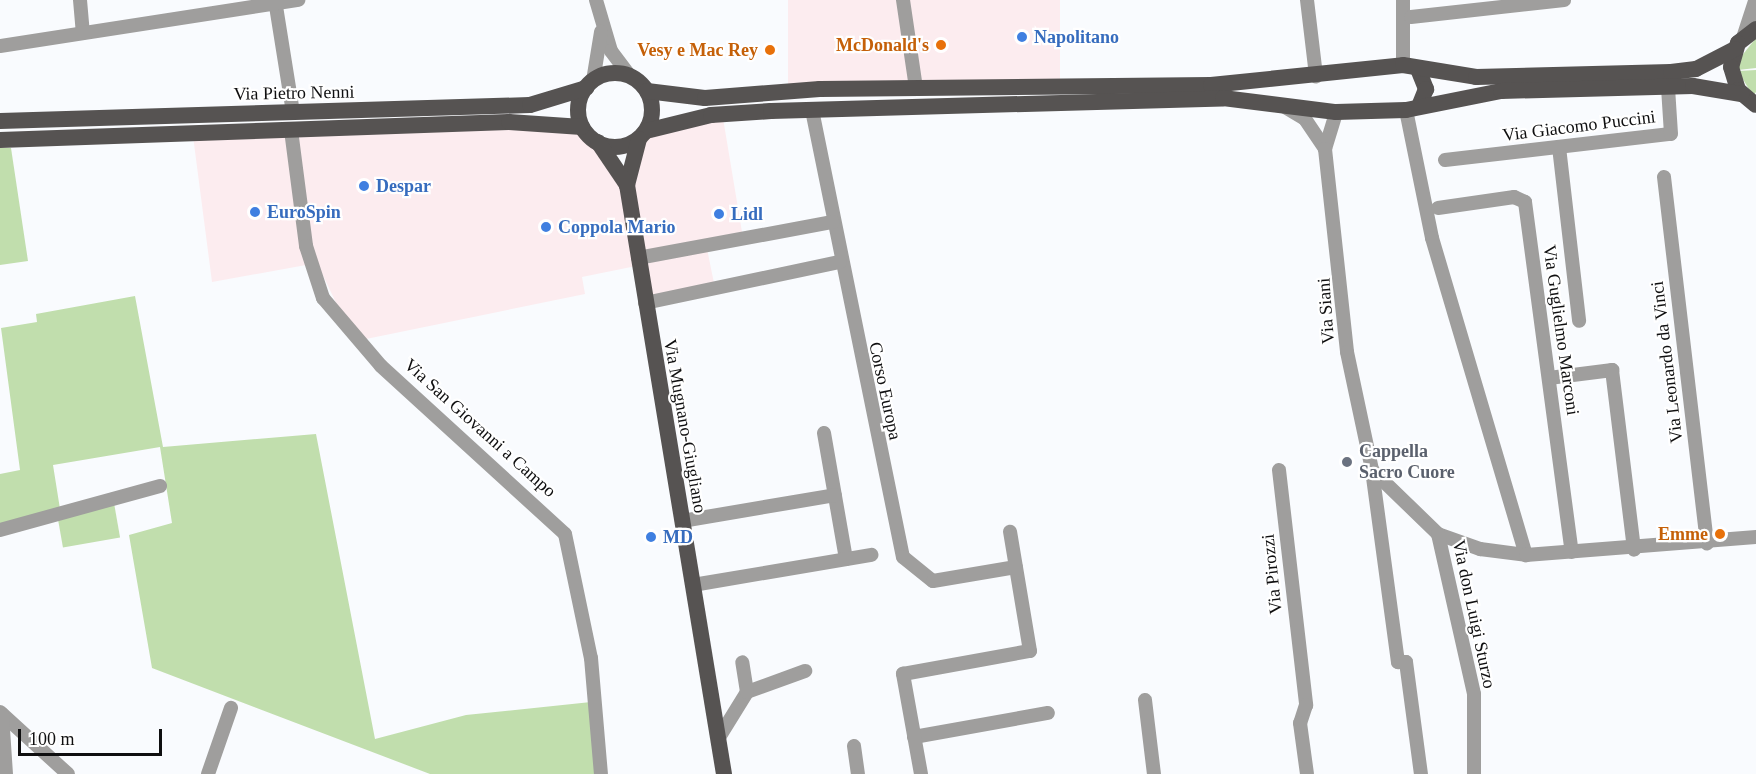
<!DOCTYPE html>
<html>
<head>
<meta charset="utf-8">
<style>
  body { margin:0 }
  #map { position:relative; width:1756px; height:774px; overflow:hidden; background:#f9fbfe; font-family:"Times New Roman",serif }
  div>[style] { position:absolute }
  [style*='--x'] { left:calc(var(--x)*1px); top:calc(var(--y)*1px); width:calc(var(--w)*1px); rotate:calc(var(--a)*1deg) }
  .commercial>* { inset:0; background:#fcecef; transform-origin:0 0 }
  .green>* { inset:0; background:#c1dead; transform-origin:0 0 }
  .minor>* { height:14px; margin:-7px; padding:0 7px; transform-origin:7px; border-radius:7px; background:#9f9e9d }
  .major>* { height:16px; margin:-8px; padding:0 8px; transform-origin:8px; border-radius:8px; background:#565352 }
  .major>.ring { margin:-8px; padding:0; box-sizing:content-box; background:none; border:16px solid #565352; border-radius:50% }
  .dots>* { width:16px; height:16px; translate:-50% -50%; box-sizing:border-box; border:3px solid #fff; border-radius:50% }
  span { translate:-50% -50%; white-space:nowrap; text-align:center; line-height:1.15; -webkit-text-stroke:4.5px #fff; paint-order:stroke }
  .shop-label { font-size:18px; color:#366cbe; font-weight:700 }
  .left { translate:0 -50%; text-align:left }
  .food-label { font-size:18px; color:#c56008; font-weight:700 }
  .right { translate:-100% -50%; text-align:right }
  .street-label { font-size:18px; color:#0f0f10 }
  .worship-label { font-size:18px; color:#5b616d; font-weight:700 }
  .scale { position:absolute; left:18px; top:729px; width:144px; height:27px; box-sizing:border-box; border:3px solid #0f0f10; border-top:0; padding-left:8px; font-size:18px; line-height:21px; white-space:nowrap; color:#0f0f10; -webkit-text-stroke:4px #fff; paint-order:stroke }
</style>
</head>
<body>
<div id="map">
  <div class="commercial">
    <i style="left:788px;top:0;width:272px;height:87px"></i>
    <i style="clip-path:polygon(723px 118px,742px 232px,705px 239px,714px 283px,647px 297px,630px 186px,649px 133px)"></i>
    <i style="clip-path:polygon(493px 126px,581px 131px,622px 187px,636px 266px,582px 277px,585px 294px,366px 339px,340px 311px,317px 263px,212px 282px,193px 136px)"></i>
  </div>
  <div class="green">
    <i style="clip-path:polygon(1756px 38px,1756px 68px,1738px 70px,1740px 58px)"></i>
    <i style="clip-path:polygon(1756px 70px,1756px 92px,1753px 96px,1738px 71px)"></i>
    <i style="clip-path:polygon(0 148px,11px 148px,28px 261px,0 265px)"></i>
    <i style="clip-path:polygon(135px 296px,163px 447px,316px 434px,375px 739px,466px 715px,591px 702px,595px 774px,430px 774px,152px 668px,129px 535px,172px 523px,160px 447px,53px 465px,60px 509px,0 525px,0 474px,20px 470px,1px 328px,37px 322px,36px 314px)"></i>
    <i style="left:114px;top:503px;width:35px;height:58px;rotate:80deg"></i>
  </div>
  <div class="minor">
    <i style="--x:80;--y:0;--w:33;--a:85"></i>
    <i style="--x:275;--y:0;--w:114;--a:80.9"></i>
    <i style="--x:596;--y:0;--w:53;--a:73.6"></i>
    <i style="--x:611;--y:51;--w:31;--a:53"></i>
    <i style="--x:903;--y:0;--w:89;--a:81.6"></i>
    <i style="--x:1307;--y:0;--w:77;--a:83.2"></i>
    <i style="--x:1403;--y:0;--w:65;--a:90"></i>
    <i style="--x:1411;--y:17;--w:154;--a:-6.3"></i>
    <i style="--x:1743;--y:38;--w:40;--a:-72"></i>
    <i style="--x:0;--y:46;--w:302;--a:-8.8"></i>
    <i style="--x:593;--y:81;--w:50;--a:-80.7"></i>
    <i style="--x:1285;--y:107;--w:23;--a:31"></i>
    <i style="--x:1305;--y:119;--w:36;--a:56"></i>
    <i style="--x:1325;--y:149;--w:39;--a:-73"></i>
    <i style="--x:812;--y:110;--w:456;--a:78.5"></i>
    <i style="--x:903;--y:557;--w:38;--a:39"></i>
    <i style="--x:933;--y:581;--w:84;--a:-9.6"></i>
    <i style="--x:1406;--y:110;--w:131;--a:78.5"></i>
    <i style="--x:1432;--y:238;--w:331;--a:73.5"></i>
    <i style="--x:291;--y:130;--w:117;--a:82.6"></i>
    <i style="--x:306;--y:246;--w:55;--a:71.9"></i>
    <i style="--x:323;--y:298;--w:89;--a:49.5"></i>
    <i style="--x:381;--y:366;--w:249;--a:42.4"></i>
    <i style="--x:565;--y:534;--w:127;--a:78.2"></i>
    <i style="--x:591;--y:658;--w:116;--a:85.1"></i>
    <i style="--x:1559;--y:147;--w:175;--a:83.4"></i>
    <i style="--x:1325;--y:149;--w:204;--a:83.8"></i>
    <i style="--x:1347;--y:352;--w:121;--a:78"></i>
    <i style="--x:1372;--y:470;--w:194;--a:82.3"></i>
    <i style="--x:1398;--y:662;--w:8;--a:0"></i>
    <i style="--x:1406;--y:662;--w:113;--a:82.4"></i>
    <i style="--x:1445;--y:160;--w:227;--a:-6.6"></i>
    <i style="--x:1671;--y:134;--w:47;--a:-93.7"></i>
    <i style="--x:1664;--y:177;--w:369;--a:83.3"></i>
    <i style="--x:1438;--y:208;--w:77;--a:-8.2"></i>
    <i style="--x:1514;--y:197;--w:12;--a:24"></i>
    <i style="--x:1525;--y:202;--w:353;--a:82.4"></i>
    <i style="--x:638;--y:258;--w:198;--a:-10.5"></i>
    <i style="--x:645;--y:303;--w:199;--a:-11.9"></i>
    <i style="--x:1549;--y:378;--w:64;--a:-7.2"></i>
    <i style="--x:1612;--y:370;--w:181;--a:83"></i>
    <i style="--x:824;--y:433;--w:128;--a:80.1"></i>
    <i style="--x:1279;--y:470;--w:237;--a:83.4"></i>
    <i style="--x:1306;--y:705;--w:19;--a:108"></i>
    <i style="--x:1300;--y:723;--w:51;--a:82.2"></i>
    <i style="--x:1372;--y:470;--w:92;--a:44.1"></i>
    <i style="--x:1438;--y:534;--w:45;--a:19.7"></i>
    <i style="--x:1480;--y:549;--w:46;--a:7.4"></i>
    <i style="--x:1526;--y:555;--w:231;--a:-4.5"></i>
    <i style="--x:682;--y:521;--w:155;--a:-9.6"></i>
    <i style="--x:0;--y:530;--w:166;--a:-15.4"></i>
    <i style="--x:1438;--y:534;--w:164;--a:77.3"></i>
    <i style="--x:1474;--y:694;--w:80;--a:90"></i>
    <i style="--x:693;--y:585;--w:181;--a:-9.6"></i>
    <i style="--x:747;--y:692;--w:62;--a:-19.9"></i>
    <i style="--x:1145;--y:700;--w:75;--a:83.1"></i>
    <i style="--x:0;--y:712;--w:92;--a:42.4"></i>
    <i style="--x:2;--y:714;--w:60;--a:86.2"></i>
    <i style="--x:914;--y:737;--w:136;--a:-10.2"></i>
    <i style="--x:718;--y:739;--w:55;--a:-58.3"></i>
    <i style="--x:747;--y:692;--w:30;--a:-99"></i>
    <i style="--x:854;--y:746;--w:28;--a:82"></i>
    <i style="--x:208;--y:774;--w:70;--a:-70.8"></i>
    <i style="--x:921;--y:774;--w:102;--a:-100.2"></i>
    <i style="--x:903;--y:674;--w:129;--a:-10.3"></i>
    <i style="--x:1030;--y:651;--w:121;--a:-99.5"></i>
  </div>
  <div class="major">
    <i style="--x:1756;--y:29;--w:23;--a:142"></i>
    <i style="--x:1738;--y:43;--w:25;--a:106"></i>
    <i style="--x:1731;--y:67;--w:24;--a:73"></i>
    <i style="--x:1738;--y:90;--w:23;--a:40"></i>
    <i style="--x:1418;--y:69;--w:22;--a:68"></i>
    <i style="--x:1426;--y:89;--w:18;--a:112"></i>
    <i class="ring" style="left:578px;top:73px;width:58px;height:58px"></i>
    <i style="--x:647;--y:91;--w:58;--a:6.9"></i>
    <i style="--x:705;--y:98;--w:115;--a:-4.5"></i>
    <i style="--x:820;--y:89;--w:391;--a:-0.6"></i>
    <i style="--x:1211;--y:85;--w:193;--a:-5.9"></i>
    <i style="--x:1403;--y:65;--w:74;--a:9.3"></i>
    <i style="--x:1476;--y:77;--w:195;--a:-1.5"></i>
    <i style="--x:1671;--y:72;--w:25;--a:-7"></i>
    <i style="--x:1696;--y:69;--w:44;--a:-27.1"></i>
    <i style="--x:0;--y:121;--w:530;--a:-1.73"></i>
    <i style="--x:530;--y:105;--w:59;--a:-16.9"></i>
    <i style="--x:646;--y:131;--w:67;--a:-13.8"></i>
    <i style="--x:711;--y:115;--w:60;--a:-3.8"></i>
    <i style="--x:771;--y:111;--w:452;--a:-1.6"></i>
    <i style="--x:1223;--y:98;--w:114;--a:7.1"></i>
    <i style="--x:1336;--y:112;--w:70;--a:-1.6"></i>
    <i style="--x:1406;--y:110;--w:97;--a:-11.3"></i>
    <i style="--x:1501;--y:91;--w:192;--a:-1.5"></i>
    <i style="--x:1693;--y:86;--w:49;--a:9.5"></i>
    <i style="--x:639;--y:139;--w:48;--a:104.6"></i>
    <i style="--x:627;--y:185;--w:597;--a:80.65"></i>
    <i style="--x:0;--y:140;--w:509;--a:-2.03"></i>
    <i style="--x:509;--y:122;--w:73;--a:3.9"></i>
    <i style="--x:598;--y:142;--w:52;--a:56"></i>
  </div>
  <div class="dots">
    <i style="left:1022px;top:37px;background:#3f7fe0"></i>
    <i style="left:941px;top:45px;background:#e8710a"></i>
    <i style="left:770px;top:50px;background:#e8710a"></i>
    <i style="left:364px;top:186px;background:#3f7fe0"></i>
    <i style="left:255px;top:212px;background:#3f7fe0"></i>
    <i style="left:719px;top:214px;background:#3f7fe0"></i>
    <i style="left:546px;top:227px;background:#3f7fe0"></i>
    <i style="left:1347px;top:462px;background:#6b7280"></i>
    <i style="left:1720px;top:534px;background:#e8710a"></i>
    <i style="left:651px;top:537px;background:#3f7fe0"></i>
  </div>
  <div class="shop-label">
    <span class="left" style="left:1034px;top:37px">Napolitano</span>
    <span class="left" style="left:376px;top:186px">Despar</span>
    <span class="left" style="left:267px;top:212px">EuroSpin</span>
    <span class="left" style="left:731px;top:214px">Lidl</span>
    <span class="left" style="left:558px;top:227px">Coppola Mario</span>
    <span class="left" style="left:663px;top:537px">MD</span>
  </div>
  <div class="food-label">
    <span class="right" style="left:929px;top:45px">McDonald's</span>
    <span class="right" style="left:758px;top:50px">Vesy e Mac Rey</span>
    <span class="right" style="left:1708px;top:534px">Emme</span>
  </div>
  <div class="street-label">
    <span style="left:294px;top:93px;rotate:-1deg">Via Pietro Nenni</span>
    <span style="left:1579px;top:126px;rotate:-7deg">Via Giacomo Puccini</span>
    <span style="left:1326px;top:311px;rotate:-94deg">Via Siani</span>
    <span style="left:1561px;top:330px;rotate:82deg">Via Guglielmo Marconi</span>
    <span style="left:1667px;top:362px;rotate:-97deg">Via Leonardo da Vinci</span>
    <span style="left:885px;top:391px;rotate:78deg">Corso Europa</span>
    <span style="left:685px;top:426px;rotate:80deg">Via Mugnano-Giugliano</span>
    <span style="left:480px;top:428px;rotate:42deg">Via San Giovanni a Campo</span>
    <span style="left:1272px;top:574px;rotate:-96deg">Via Pirozzi</span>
    <span style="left:1474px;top:614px;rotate:78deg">Via don Luigi Sturzo</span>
  </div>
  <div class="worship-label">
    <span class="left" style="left:1359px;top:462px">Cappella<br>Sacro Cuore</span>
  </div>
  <div class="scale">100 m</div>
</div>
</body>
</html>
